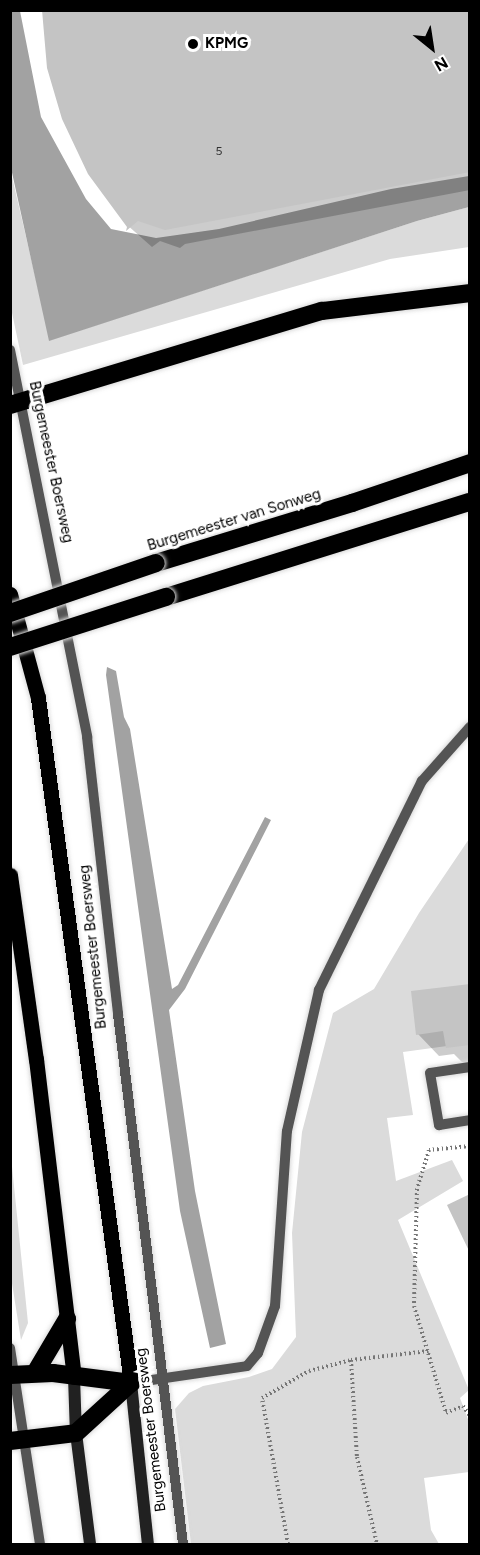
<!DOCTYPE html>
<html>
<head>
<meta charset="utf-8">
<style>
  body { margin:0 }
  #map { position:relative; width:480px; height:1555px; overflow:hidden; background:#fff; font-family:Figtree,sans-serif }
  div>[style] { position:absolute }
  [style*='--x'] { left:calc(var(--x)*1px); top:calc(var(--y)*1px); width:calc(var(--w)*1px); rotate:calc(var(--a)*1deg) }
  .green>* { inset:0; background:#dbdbdb }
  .water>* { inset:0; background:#a2a2a2 }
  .shadow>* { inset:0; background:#0003 }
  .building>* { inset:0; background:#c4c4c4 }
  .path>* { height:4px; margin-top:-2px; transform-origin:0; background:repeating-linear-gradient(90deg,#767676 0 1.5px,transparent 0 4.5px) }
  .roads { filter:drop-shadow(0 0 2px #dbdbdb) drop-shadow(0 0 2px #dbdbdb) }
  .lane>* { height:10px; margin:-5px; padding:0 5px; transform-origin:5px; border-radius:5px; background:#545454 }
  .secondary>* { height:12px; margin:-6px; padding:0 6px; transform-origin:6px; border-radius:6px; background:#212121 }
  .primary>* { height:15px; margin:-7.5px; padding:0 7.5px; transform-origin:7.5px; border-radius:7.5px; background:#000 }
  .highway>* { height:18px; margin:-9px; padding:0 9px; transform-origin:9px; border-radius:9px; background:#000 }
  .bridges { filter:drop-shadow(0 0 2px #dbdbdb) drop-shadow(0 0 2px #dbdbdb) }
  .highway-bridge>* { height:18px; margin:-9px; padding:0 9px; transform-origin:9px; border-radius:9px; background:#000 }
  .dots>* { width:16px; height:16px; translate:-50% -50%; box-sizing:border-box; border:3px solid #fff; border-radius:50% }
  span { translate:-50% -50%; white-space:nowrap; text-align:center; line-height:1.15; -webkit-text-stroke:6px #fff; paint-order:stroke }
  .number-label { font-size:12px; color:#313131 }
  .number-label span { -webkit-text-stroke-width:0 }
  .poi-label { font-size:15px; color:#000; font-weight:700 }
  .left { translate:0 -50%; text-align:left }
  .street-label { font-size:15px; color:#000 }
  .frame { position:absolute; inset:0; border:12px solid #000; pointer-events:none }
  .north { position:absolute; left:402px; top:18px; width:60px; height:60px; -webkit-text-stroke:4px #fff; paint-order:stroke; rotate:150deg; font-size:16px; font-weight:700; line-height:24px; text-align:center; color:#000 }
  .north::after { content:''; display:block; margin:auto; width:21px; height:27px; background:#000; clip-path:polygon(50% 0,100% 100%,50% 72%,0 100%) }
</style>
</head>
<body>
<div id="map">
  <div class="green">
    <i style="clip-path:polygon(10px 168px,50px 340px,417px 221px,469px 207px,469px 247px,390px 259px,23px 365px,11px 308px)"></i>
    <i style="clip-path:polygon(469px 839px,469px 1043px,403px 1052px,413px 1115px,387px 1118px,396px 1181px,452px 1160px,463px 1181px,398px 1220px,469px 1390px,460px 1398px,469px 1422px,469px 1472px,424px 1478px,431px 1530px,439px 1544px,191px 1544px,175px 1409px,189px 1393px,203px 1386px,249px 1377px,272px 1369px,296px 1337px,292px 1233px,302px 1132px,333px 1013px,374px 989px,419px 913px)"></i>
    <i style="clip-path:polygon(10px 1147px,28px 1323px,21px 1340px,11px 1277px)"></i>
  </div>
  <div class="water">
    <i style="clip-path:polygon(10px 11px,20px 11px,41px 117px,86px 199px,111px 229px,156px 238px,219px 229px,391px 189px,469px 176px,469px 207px,417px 221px,49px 341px,11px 168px)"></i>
    <i style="clip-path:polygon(107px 667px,116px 671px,124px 717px,130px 729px,172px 989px,178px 985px,265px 817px,271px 820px,185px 989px,169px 1010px,195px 1191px,226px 1344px,210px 1348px,180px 1211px,106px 675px)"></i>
  </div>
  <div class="shadow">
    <i style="clip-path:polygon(470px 10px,470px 190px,185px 244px,180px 248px,160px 241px,152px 247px,126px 224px)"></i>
    <i style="clip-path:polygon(470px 985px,470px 1069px,469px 1069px,454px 1054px,439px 1056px,418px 1034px)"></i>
  </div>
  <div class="building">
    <i style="clip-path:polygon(42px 10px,470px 10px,470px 172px,165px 230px,138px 221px,126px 231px,127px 227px,88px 174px,62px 119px,47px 68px)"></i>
    <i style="clip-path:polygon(470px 984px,470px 1045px,446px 1048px,443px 1031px,416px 1035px,411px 991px)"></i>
    <i style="clip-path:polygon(470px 1194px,470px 1253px,447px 1205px)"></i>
  </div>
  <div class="path">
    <i style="--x:470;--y:1146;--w:41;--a:174.4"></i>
    <i style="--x:429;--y:1150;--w:41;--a:107.1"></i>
    <i style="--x:417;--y:1189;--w:117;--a:91.5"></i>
    <i style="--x:414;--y:1306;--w:112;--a:73.3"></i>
    <i style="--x:446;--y:1413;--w:18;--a:-22"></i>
    <i style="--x:463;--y:1406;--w:12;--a:55"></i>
    <i style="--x:351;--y:1360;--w:97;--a:86.5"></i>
    <i style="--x:357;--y:1457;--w:89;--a:77.1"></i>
    <i style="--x:288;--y:1544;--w:148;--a:-100.1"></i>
    <i style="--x:262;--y:1398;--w:54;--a:-29.9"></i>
    <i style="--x:309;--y:1371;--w:43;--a:-14.7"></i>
    <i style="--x:351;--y:1360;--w:78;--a:-6.7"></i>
  </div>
  <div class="roads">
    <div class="lane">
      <i style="--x:10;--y:350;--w:395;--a:78.7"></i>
      <i style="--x:87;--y:737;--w:279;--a:83.6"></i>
      <i style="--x:118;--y:1014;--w:534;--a:83.01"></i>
      <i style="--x:470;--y:1067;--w:40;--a:171.5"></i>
      <i style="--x:430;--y:1073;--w:53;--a:80.2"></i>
      <i style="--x:439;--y:1125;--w:31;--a:-9"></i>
      <i style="--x:10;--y:1348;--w:198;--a:81.3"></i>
      <i style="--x:131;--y:1383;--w:117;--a:-8.3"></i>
      <i style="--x:247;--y:1366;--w:17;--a:-50"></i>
      <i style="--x:258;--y:1353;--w:50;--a:-70.1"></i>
      <i style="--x:275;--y:1306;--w:175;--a:-86.1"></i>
      <i style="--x:287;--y:1131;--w:145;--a:-77.2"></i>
      <i style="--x:319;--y:990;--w:233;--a:-63.8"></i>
      <i style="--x:422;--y:781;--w:72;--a:-48.4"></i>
    </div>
    <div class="secondary">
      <i style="--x:74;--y:1377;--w:56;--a:88"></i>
      <i style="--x:76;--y:1433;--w:112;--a:82.8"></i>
      <i style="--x:131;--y:1383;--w:162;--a:84"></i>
    </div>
    <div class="primary">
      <i style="--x:10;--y:594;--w:108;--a:74.9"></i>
      <i style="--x:38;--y:698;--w:691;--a:82.27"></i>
      <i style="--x:10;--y:875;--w:186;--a:82"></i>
      <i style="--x:36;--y:1059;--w:320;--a:83.2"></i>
    </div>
    <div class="highway">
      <i style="--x:10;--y:405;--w:326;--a:-16.8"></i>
      <i style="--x:322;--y:311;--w:149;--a:-6.9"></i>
      <i style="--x:156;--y:563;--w:205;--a:-17"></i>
      <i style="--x:352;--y:503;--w:125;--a:-18.7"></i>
      <i style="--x:166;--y:597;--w:318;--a:-17.4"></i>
      <i style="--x:35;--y:1373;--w:63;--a:-59.3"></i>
      <i style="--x:10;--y:1375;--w:43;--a:-2.7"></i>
      <i style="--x:53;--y:1373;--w:79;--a:7.3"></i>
      <i style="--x:10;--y:1441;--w:66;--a:-6.9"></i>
      <i style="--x:76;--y:1433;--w:74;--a:-42.3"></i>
    </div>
  </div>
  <div class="bridges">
    <div class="highway-bridge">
      <i style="--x:10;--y:613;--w:154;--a:-18.9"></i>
      <i style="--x:10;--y:647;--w:164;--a:-17.8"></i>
    </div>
  </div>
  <div class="dots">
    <i style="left:193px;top:44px;background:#000"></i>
  </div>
  <div class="number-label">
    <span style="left:219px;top:152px">5</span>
  </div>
  <div class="poi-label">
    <span class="left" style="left:205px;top:44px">KPMG</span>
  </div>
  <div class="street-label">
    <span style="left:51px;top:462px;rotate:78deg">Burgemeester Boersweg</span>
    <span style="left:234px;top:520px;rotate:-17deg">Burgemeester van Sonweg</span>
    <span style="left:93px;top:947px;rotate:-96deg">Burgemeester Boersweg</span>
    <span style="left:151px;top:1430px;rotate:-97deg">Burgemeester Boersweg</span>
  </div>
  <div class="frame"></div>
  <div class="north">N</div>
</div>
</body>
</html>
